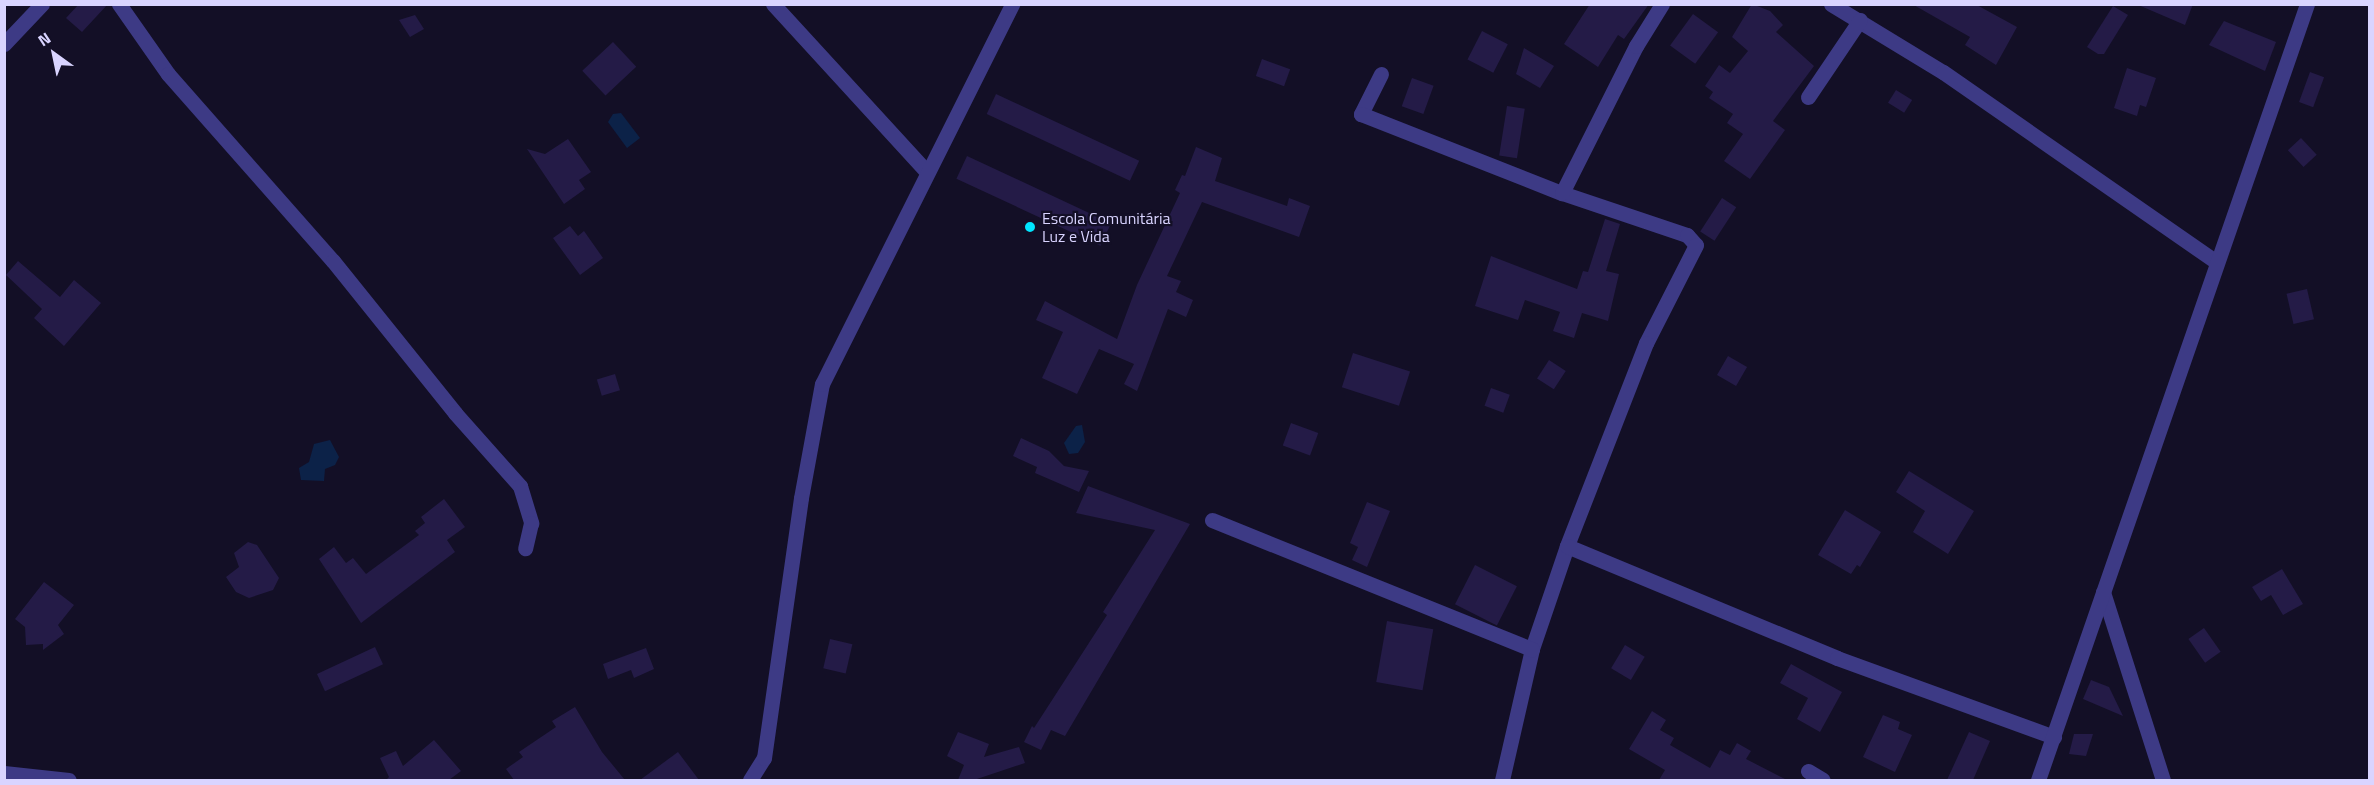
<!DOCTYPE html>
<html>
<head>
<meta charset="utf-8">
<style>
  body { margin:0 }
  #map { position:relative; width:2374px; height:785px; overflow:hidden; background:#130f26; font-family:"Titillium Web",sans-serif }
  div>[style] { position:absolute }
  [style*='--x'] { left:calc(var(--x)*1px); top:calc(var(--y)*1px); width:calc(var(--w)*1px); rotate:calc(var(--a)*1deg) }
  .water>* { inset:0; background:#0c2248 }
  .building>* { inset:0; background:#241b47; transform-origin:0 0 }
  .street>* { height:15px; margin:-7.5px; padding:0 7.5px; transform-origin:7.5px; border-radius:7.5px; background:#3d3a85 }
  .dots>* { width:16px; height:16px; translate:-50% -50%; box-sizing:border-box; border:3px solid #130f26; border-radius:50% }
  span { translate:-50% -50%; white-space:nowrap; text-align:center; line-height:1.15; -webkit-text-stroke:4.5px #130f26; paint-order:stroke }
  .poi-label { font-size:16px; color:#d9d4ff }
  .left { translate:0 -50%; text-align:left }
  .frame { position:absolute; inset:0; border:6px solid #d9d4ff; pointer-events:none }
  .north { position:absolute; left:24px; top:24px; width:60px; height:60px; -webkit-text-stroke:4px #130f26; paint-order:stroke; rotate:327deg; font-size:16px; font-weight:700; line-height:24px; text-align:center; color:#d9d4ff }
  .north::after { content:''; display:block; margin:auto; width:21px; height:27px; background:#d9d4ff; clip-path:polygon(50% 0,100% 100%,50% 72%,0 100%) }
</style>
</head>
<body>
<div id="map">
  <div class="water">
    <i style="clip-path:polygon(621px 113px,640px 138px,627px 148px,608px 122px,613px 114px)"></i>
    <i style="clip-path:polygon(1082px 425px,1085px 442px,1078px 453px,1069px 454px,1064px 443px,1076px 426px)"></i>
    <i style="clip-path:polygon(330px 440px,339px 457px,335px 465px,325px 469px,324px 481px,301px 480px,299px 468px,309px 462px,314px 444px)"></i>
  </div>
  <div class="building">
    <i style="clip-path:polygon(79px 4px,108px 4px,82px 32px,66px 18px)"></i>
    <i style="clip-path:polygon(1590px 4px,1649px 4px,1624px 39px,1618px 35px,1598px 67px,1564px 44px)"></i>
    <i style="clip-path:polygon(1752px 4px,1770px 11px,1783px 25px,1776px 32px,1814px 66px,1773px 121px,1785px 130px,1750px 179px,1724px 161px,1743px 134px,1727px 123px,1733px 114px,1709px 98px,1713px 92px,1705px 86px,1719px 65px,1730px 73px,1748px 51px,1732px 37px)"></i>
    <i style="clip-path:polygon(1912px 4px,1975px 4px,2017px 27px,1996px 65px,1965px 45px,1970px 37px)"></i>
    <i style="clip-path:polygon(2136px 4px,2193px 4px,2185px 25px)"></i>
    <i style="clip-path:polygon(2113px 6px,2128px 15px,2104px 54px,2098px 54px,2087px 47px)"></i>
    <i style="left:1693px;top:14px;width:31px;height:39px;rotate:36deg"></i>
    <i style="clip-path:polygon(415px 15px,424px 29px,410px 37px,399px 20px)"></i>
    <i style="clip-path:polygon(2224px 21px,2276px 42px,2265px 71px,2209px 45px)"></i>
    <i style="left:1482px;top:31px;width:29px;height:32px;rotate:27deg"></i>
    <i style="left:613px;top:42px;width:34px;height:42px;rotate:47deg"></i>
    <i style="clip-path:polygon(1524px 48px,1554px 66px,1540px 88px,1516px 74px)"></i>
    <i style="left:1262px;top:59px;width:30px;height:18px;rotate:20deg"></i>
    <i style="clip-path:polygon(2127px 68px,2156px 78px,2146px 107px,2140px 105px,2137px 116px,2114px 108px)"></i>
    <i style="left:2310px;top:72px;width:15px;height:32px;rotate:20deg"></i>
    <i style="left:1412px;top:78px;width:23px;height:30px;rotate:20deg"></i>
    <i style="left:1896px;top:90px;width:19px;height:15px;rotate:32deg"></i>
    <i style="left:996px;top:94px;width:158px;height:22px;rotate:25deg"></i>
    <i style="left:1507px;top:106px;width:18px;height:50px;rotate:9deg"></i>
    <i style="left:2301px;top:138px;width:23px;height:18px;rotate:47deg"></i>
    <i style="clip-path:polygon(568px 139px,591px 172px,579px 180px,585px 189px,564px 204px,527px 149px,545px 154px)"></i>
    <i style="clip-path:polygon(1196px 147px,1222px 158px,1215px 181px,1287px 206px,1289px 198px,1310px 206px,1299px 237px,1202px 202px,1167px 276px,1181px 281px,1176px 292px,1193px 300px,1186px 317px,1168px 309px,1137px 391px,1124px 384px,1134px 364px,1099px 349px,1077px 394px,1042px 378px,1063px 332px,1036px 320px,1045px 301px,1117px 339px,1137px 285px,1180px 193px,1175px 190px,1182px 175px,1185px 176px)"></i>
    <i style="left:967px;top:156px;width:159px;height:25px;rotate:25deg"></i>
    <i style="left:1722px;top:198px;width:17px;height:40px;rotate:33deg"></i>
    <i style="clip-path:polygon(1605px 219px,1620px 224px,1606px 271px,1619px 274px,1608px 321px,1582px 313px,1574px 338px,1553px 331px,1560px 312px,1525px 300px,1518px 320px,1475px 306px,1491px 256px,1577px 289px,1583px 271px,1588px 272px)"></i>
    <i style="clip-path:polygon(570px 226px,578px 236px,584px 231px,603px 258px,580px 275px,553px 238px)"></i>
    <i style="clip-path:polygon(18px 261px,60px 297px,74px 280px,101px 303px,64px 346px,34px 318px,42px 309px,6px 275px)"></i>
    <i style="left:2307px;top:289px;width:31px;height:21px;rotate:77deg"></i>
    <i style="left:1353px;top:353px;width:60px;height:36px;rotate:18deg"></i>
    <i style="left:1728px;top:356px;width:22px;height:22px;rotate:30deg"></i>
    <i style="left:1549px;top:360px;width:20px;height:22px;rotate:33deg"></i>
    <i style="left:615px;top:374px;width:17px;height:19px;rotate:73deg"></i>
    <i style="left:1491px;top:388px;width:20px;height:19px;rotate:20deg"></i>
    <i style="left:1291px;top:423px;width:29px;height:24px;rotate:20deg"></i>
    <i style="clip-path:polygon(1021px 438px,1049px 451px,1064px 466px,1089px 471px,1079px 492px,1035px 473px,1037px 467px,1013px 456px)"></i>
    <i style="clip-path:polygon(1909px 471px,1974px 511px,1948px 554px,1913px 532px,1925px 511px,1896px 492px)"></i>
    <i style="clip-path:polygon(1088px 486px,1190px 524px,1065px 736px,1051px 730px,1041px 750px,1024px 742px,1032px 726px,1034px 728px,1107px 615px,1103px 612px,1155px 530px,1076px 513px)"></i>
    <i style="clip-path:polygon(444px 499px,465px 527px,447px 540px,455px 552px,361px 623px,319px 559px,334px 547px,346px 563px,353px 558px,366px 574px,419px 535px,415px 531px,425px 523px,421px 517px)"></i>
    <i style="clip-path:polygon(1367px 502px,1390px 511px,1367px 567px,1352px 560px,1358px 547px,1350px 543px)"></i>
    <i style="clip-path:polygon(1845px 510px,1881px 532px,1860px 567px,1857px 565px,1851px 574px,1818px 555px)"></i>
    <i style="clip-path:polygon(248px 542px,257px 545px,279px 578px,273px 590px,249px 598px,236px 592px,226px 577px,239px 567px,234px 553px)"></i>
    <i style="left:1475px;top:565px;width:47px;height:44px;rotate:27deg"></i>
    <i style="clip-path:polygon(2282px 569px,2303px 604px,2283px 615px,2271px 595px,2261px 601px,2252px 587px)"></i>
    <i style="clip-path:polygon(44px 582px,74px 605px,58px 625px,64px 634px,43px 650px,43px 644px,26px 645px,25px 627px,15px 619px)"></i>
    <i style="left:1387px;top:621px;width:47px;height:62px;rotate:10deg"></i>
    <i style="left:2204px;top:628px;width:29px;height:19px;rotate:55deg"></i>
    <i style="left:830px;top:639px;width:23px;height:30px;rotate:13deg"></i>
    <i style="left:1625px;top:645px;width:23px;height:27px;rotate:31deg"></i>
    <i style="left:375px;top:647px;width:19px;height:64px;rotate:65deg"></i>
    <i style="clip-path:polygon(646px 648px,654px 669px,634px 678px,631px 670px,608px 679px,603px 664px)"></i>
    <i style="clip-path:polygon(1791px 664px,1842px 692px,1820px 732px,1797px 719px,1808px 698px,1780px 683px)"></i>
    <i style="clip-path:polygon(2091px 680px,2109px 687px,2123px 716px,2083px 699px)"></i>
    <i style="clip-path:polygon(575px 707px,602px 752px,625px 780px,514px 780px,506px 769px,523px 757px,519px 752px,556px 727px,552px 721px)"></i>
    <i style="clip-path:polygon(1652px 711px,1666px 720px,1660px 730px,1674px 738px,1670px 745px,1710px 768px,1720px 750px,1730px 755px,1737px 743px,1751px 751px,1746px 759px,1787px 780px,1659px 780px,1665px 770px,1629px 749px)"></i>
    <i style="clip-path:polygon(1883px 715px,1900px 722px,1898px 729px,1912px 735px,1895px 772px,1863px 757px)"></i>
    <i style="clip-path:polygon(958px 732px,989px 744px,984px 757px,1019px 747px,1025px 763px,974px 780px,958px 780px,964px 765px,947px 756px)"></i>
    <i style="clip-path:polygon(1969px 732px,1990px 741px,1973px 780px,1947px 780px)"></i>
    <i style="clip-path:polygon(2074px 734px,2093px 734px,2086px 756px,2069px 754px)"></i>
    <i style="clip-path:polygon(434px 740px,461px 771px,449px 780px,386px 780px,389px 777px,380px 758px,396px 751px,403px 766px)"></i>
    <i style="clip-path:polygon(678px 752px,699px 780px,640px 780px,663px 763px)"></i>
  </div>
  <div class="street">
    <i style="--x:119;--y:4;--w:85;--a:55"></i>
    <i style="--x:168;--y:74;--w:249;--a:48.6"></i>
    <i style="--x:333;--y:261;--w:195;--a:51.2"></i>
    <i style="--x:455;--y:413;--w:98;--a:48.3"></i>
    <i style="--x:520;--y:486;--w:39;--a:73"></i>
    <i style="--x:531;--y:523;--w:26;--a:103"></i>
    <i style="--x:773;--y:4;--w:226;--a:47.5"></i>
    <i style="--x:1831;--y:4;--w:131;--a:31.3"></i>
    <i style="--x:1943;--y:72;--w:331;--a:34.8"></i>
    <i style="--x:4;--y:44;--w:55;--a:-46.5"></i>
    <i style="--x:1381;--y:74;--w:45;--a:116.6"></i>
    <i style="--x:1361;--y:114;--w:216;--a:21.5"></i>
    <i style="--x:1562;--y:193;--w:132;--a:18.6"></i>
    <i style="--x:1687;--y:235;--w:13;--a:48"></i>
    <i style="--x:1696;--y:245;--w:110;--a:117"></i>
    <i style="--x:1646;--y:343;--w:218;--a:111.3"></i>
    <i style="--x:1567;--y:546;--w:109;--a:108.8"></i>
    <i style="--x:1532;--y:649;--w:134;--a:102.9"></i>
    <i style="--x:1808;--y:97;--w:93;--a:-56"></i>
    <i style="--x:1562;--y:193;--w:165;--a:-63.3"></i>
    <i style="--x:1636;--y:46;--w:49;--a:-58.2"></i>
    <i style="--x:1212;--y:520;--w:345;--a:22"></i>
    <i style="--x:1567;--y:546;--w:292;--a:22.5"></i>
    <i style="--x:1837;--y:658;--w:231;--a:20"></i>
    <i style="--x:2103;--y:592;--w:197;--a:72.3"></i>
    <i style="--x:1808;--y:771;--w:17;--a:31"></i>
    <i style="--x:4;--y:773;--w:65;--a:6.1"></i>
    <i style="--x:750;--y:780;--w:26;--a:-58"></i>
    <i style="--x:764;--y:758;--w:263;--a:-81.9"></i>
    <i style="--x:801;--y:498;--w:116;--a:-79.6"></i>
    <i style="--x:822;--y:384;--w:425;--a:-63.4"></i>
    <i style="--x:2038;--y:780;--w:821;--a:-70.88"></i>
  </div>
  <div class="dots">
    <i style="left:1030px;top:227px;background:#00e5ff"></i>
  </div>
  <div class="poi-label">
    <span class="left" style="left:1042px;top:227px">Escola Comunitária<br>Luz e Vida</span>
  </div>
  <div class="frame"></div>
  <div class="north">N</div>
</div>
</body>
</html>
